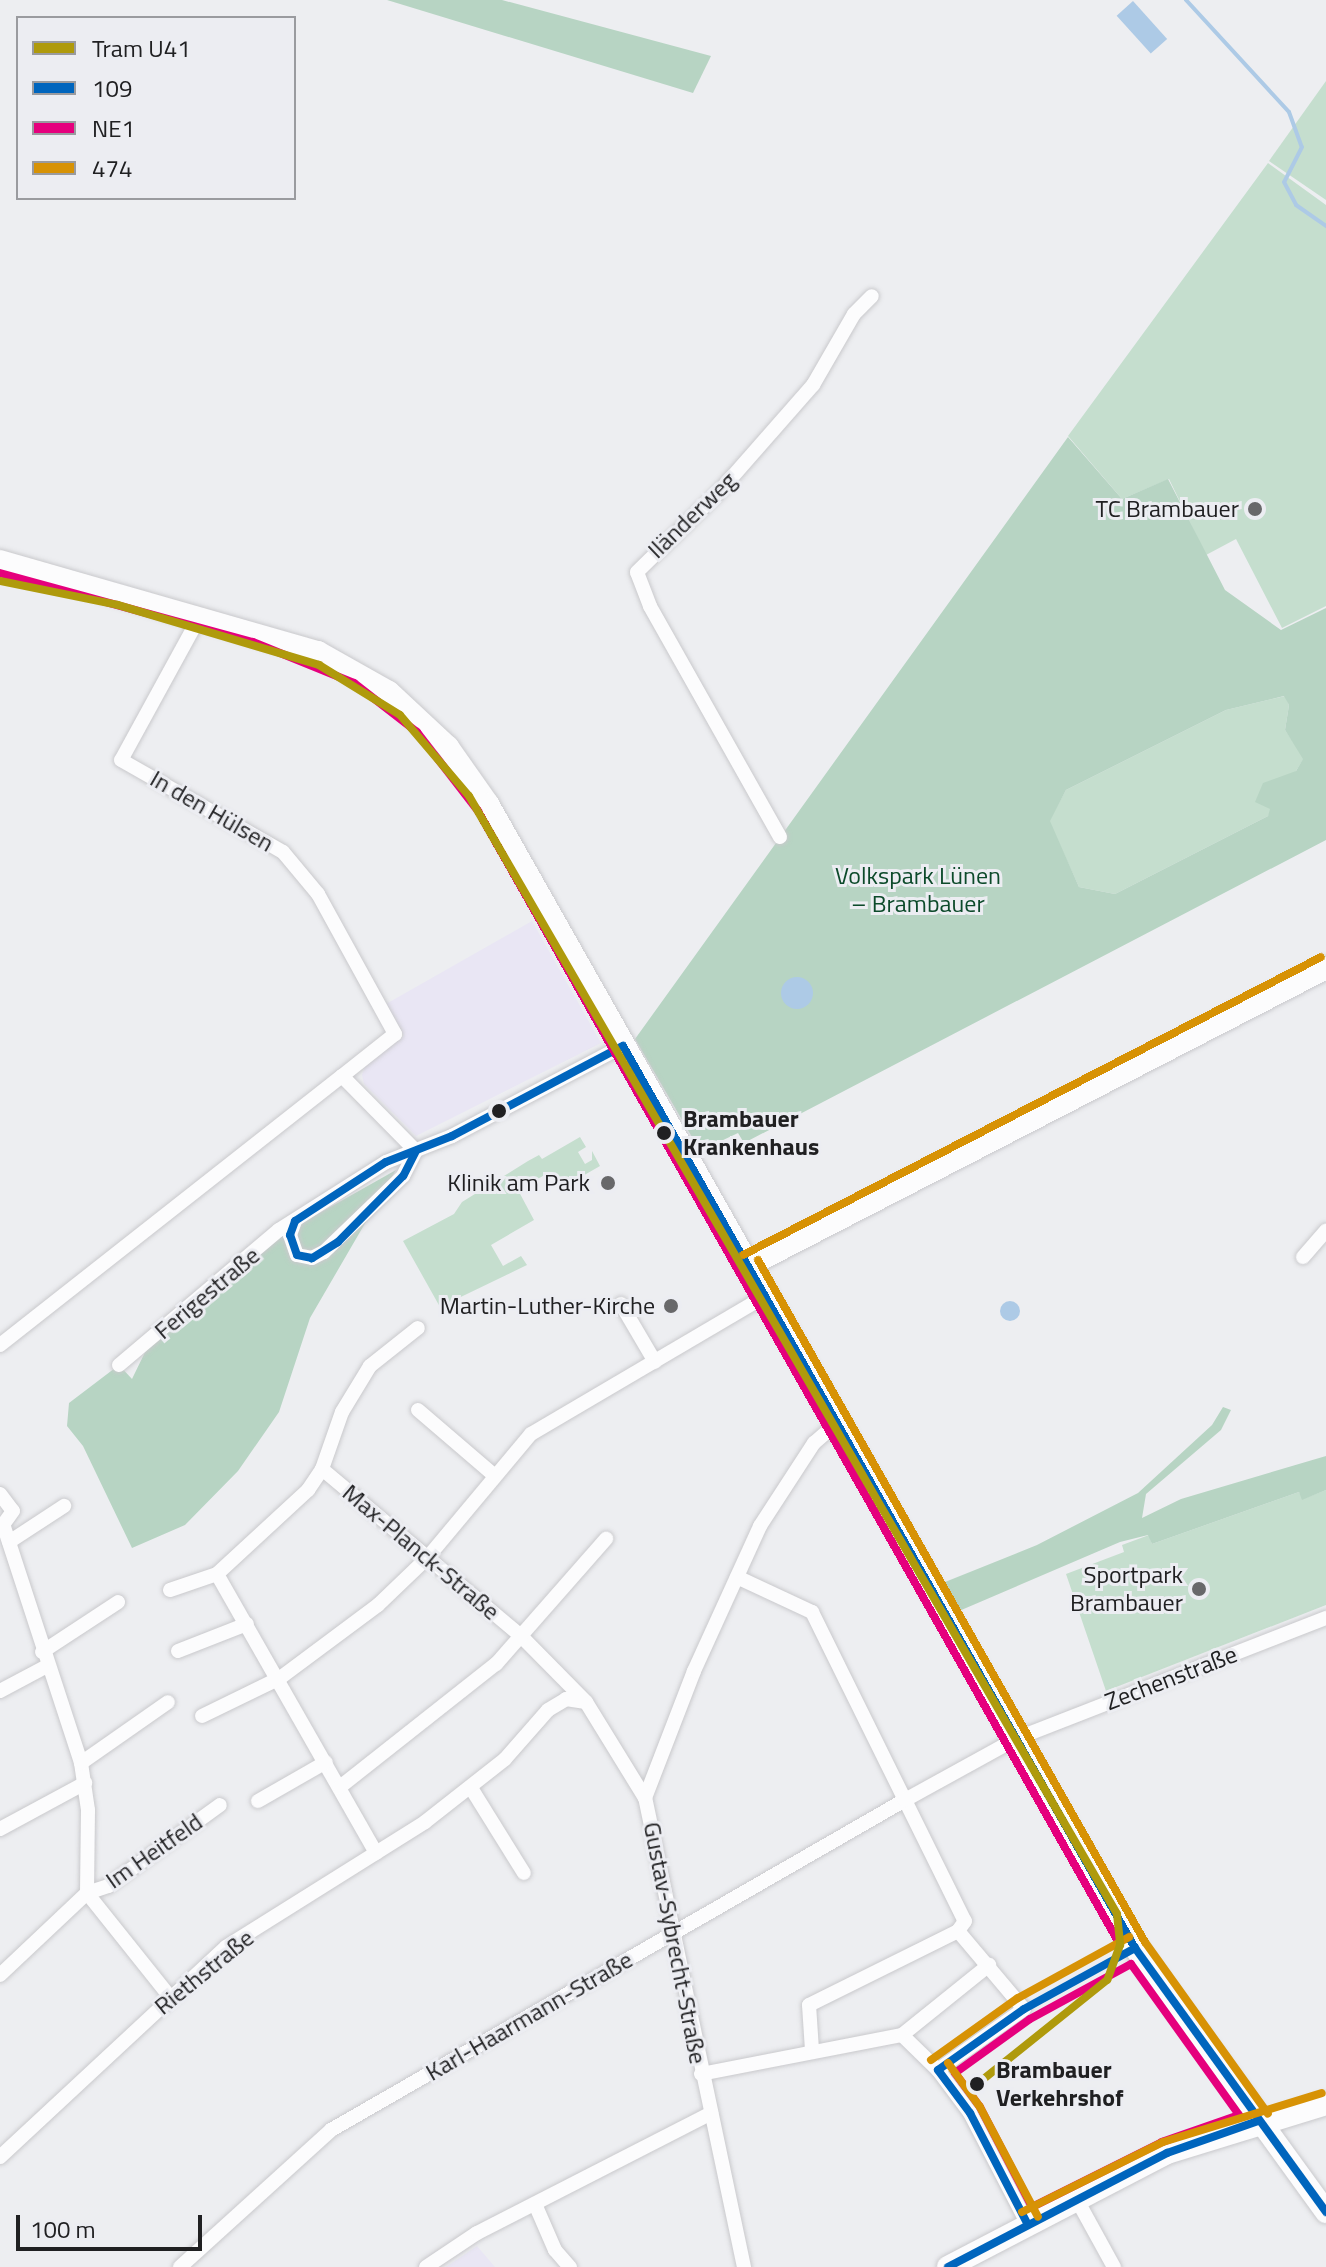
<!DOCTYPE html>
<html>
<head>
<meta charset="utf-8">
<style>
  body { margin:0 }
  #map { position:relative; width:1326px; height:2267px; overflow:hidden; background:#edeef1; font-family:"Titillium Web",sans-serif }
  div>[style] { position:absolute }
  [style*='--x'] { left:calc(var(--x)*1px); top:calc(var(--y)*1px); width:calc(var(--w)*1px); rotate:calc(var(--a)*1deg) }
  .education>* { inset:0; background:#e9e6f4 }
  .green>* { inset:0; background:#c5dece }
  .forest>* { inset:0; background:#b7d4c3 }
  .water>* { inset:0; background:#adcae6; transform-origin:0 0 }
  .round { border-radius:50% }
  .stream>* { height:4px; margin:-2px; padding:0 2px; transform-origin:2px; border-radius:2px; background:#adcae6 }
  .roads { filter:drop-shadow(0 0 2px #c9c9cc) drop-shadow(0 0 2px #c9c9cc) }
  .street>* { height:14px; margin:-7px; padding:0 7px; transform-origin:7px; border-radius:7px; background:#fcfcfd }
  .secondary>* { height:22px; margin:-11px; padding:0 11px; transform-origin:11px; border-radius:11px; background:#fcfcfd }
  .bus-1>* { height:8px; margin:-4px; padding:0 4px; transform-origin:4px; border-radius:4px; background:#0065bd }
  .bus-2>* { height:8px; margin:-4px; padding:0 4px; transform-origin:4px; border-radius:4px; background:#e5007d }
  .bus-3>* { height:8px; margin:-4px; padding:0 4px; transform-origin:4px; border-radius:4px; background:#d79205 }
  .tram-1>* { height:8px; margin:-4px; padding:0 4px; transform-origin:4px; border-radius:4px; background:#af9a0c }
  .dots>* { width:22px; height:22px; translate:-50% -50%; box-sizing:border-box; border:4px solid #ecedf2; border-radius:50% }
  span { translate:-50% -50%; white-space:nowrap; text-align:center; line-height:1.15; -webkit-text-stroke:6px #ecedf2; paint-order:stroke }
  .poi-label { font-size:24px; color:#202022 }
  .right { translate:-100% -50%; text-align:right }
  .street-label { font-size:24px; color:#202022 }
  .park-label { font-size:24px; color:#0c4a2a }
  .stop-label { font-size:24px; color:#202022; font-weight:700 }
  .left { translate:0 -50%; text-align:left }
  .legend { position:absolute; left:16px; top:16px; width:280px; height:184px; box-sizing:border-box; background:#ecedf2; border:2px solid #9a9b9f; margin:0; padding:10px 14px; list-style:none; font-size:24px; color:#202022 }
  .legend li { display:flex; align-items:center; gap:16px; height:40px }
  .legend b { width:40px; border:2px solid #9a9b9f }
  .scale { position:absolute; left:16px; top:2215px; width:186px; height:36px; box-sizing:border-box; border:4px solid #202022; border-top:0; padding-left:10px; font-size:24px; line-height:28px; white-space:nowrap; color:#202022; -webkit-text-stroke:6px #ecedf2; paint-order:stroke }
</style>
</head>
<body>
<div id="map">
  <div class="education">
    <i style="clip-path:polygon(532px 921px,601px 1043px,416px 1136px,364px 1084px,362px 1075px,365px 1066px,404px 1036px,386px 1004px)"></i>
    <i style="clip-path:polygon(477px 2246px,495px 2267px,446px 2267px)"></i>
  </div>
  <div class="green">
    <i style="clip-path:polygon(1326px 81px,1326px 200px,1269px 161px)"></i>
    <i style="clip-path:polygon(1268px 163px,1326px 205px,1326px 606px,1282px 628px,1236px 539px,1206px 555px,1169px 479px,1122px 499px,1068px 436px)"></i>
    <i style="clip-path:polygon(1285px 696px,1289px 705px,1285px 730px,1304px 758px,1268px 816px,1115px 894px,1079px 887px,1049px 821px,1066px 790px,1226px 710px)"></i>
    <i style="clip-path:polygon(580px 1137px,586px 1147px,578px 1152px,585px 1164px,592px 1160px,592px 1151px,600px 1166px,560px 1189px,550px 1172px,518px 1190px,534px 1220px,491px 1245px,503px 1266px,521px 1256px,527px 1265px,440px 1307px,403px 1241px,454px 1214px,462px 1202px,528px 1161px,539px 1155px,542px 1159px)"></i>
    <i style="clip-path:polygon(1326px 1490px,1326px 1605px,1106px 1691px,1066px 1574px,1124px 1552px,1122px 1545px,1149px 1535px,1152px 1544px,1299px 1492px,1303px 1499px)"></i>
  </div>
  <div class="forest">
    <i style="clip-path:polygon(387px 0,502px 0,711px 56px,693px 93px)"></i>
    <i style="clip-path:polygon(evenodd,1068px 437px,1122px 499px,1168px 479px,1225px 590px,1281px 630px,1326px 608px,1326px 840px,744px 1143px,738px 1133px,700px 1151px,635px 1039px,1068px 437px,1284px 696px,1289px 705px,1285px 730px,1303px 759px,1296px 771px,1263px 783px,1255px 802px,1270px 809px,1268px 816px,1115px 894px,1079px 887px,1050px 821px,1066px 790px,1226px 710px,1284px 696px)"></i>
    <i style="clip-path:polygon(396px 1170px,310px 1318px,279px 1412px,238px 1471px,185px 1525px,132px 1548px,83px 1446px,67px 1426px,69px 1403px,119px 1365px,132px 1379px,148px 1346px,284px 1233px)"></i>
    <i style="clip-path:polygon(1223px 1407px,1231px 1410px,1221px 1430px,1146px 1494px,1142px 1518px,1181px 1499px,1326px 1456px,1326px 1490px,1302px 1500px,1299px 1492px,1152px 1544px,1148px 1535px,1120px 1542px,959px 1611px,945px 1582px,1037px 1545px,1138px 1493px,1212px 1425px)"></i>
  </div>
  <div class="water">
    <i style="left:1133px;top:1px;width:51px;height:22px;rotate:48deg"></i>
    <i class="round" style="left:781px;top:977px;width:32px;height:32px"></i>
    <i class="round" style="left:1000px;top:1301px;width:20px;height:20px"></i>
  </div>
  <div class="stream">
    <i style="--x:1186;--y:0;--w:152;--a:47.4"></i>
    <i style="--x:1289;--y:112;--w:37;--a:70"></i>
    <i style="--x:1302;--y:147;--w:39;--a:117"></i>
    <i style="--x:1284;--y:182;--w:26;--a:62"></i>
    <i style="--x:1296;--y:205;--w:37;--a:35"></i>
  </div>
  <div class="roads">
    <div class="street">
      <i style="--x:200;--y:616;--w:164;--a:118.7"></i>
      <i style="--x:121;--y:760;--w:186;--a:29.6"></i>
      <i style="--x:283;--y:852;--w:55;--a:50.2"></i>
      <i style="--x:318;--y:894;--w:160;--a:61.2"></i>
      <i style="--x:395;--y:1034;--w:68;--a:141.6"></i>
      <i style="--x:780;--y:837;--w:265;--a:-119.4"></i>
      <i style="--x:650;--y:606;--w:36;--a:-111"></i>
      <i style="--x:637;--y:572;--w:113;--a:-44.3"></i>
      <i style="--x:718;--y:493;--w:144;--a:-48.7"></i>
      <i style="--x:813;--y:385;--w:82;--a:-60"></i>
      <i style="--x:854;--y:314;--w:25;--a:-45"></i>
      <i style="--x:295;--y:1221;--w:15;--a:110"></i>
      <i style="--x:290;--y:1235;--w:21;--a:71"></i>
      <i style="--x:297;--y:1255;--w:15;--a:11"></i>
      <i style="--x:312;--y:1258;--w:13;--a:-27"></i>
      <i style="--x:324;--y:1252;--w:110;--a:-43.9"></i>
      <i style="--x:403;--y:1176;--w:28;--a:-63"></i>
      <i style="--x:1303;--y:1257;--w:35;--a:-49"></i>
      <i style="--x:621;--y:1304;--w:67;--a:59.6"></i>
      <i style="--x:0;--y:1345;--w:435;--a:-38.2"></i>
      <i style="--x:342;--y:1076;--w:105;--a:45.4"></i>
      <i style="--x:119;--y:1365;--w:209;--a:-40.2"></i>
      <i style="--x:279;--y:1230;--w:127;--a:-32.4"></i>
      <i style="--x:386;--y:1162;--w:71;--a:-21.5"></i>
      <i style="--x:452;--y:1136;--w:193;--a:-27.8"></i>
      <i style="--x:418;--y:1410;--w:101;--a:40.6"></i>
      <i style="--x:322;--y:1469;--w:258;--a:40"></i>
      <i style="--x:520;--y:1635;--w:94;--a:45.4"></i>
      <i style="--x:586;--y:1702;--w:113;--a:58.4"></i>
      <i style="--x:0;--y:1494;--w:21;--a:53"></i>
      <i style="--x:13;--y:1511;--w:22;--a:126"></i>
      <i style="--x:4;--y:1527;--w:248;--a:71.9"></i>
      <i style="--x:81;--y:1763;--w:48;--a:81.5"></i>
      <i style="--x:88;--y:1810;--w:83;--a:90.7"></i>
      <i style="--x:87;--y:1893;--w:133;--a:51.4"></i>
      <i style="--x:9;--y:1542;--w:66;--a:-33.2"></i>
      <i style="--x:217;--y:1574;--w:321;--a:60.3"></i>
      <i style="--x:737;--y:1577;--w:83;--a:25"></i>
      <i style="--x:812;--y:1612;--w:345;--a:63.7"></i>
      <i style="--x:965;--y:1921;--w:12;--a:125"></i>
      <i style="--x:958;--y:1931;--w:102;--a:49.8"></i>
      <i style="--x:1024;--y:2009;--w:105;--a:144.7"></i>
      <i style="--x:170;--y:1590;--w:50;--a:-18.8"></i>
      <i style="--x:217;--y:1574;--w:124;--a:-42.7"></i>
      <i style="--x:308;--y:1490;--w:25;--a:-56"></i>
      <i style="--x:322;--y:1469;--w:60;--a:-70.7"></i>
      <i style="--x:342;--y:1412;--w:54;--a:-58.7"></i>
      <i style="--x:370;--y:1366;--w:61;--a:-38.4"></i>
      <i style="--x:178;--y:1651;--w:74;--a:-21.4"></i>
      <i style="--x:42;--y:1652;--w:91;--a:-33.3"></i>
      <i style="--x:0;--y:1691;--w:53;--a:-28"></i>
      <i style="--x:202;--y:1716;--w:87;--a:-26"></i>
      <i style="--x:280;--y:1678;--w:122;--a:-36.7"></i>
      <i style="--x:378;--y:1605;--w:69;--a:-43.8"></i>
      <i style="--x:428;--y:1557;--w:160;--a:-50.1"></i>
      <i style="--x:531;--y:1434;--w:270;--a:-30.5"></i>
      <i style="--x:81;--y:1763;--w:106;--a:-35"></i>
      <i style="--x:340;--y:1787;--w:199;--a:-38.3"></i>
      <i style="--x:496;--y:1664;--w:167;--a:-48.7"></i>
      <i style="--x:471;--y:1788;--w:100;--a:58.1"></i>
      <i style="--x:258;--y:1801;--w:78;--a:-29.8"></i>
      <i style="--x:0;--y:1829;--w:97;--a:-28.4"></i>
      <i style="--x:0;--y:1975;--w:120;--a:-43.3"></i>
      <i style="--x:87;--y:1893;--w:22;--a:-18"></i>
      <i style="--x:108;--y:1886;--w:138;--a:-35.9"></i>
      <i style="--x:902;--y:2035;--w:112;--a:-38.8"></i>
      <i style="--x:812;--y:2050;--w:45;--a:-93.8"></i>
      <i style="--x:809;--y:2005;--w:166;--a:-26.4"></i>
      <i style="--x:701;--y:2074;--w:205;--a:-11"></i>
      <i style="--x:902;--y:2035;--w:50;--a:44.2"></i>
      <i style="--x:938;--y:2070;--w:54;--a:53.3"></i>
      <i style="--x:970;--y:2113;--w:124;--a:62.6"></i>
      <i style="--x:0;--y:2157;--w:309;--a:-42.9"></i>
      <i style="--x:226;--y:1947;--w:235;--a:-32.1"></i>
      <i style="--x:425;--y:1822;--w:102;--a:-38.2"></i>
      <i style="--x:505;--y:1759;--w:65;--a:-48.7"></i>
      <i style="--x:548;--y:1710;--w:21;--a:-31"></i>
      <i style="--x:566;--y:1699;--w:20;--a:9"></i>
      <i style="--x:1076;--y:2198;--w:79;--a:61.2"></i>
      <i style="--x:535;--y:2204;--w:50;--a:66.5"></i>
      <i style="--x:555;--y:2250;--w:23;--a:49"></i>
      <i style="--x:180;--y:2267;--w:204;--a:-42.2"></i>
      <i style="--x:331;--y:2130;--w:662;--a:-29.9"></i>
      <i style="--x:905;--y:1800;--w:129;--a:-28.8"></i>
      <i style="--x:1018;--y:1738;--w:331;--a:-21.3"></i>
      <i style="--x:426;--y:2267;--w:61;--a:-33.7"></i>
      <i style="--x:477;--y:2233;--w:263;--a:-27.1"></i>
      <i style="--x:744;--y:2267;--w:479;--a:-101.9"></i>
      <i style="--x:645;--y:1798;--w:136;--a:-68.9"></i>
      <i style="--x:694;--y:1671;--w:159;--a:-65.5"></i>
      <i style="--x:760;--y:1526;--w:99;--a:-57"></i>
      <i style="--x:814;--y:1443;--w:29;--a:-41"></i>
    </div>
    <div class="secondary">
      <i style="--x:0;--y:561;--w:331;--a:16"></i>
      <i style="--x:318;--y:652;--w:81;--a:29.4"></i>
      <i style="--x:389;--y:692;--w:81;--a:43"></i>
      <i style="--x:448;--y:747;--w:70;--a:54.9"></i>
      <i style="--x:488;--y:804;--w:1314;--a:60.51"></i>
      <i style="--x:1135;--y:1948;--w:326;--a:54.1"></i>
      <i style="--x:748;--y:1266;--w:650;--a:-27.27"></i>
      <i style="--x:948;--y:2267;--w:247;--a:-27.5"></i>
      <i style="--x:1167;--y:2153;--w:166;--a:-17.1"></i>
    </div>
  </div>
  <div class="bus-1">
    <i style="--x:623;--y:1046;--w:1037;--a:60.42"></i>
    <i style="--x:1135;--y:1948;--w:326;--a:54.1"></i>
    <i style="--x:416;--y:1151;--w:28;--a:117"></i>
    <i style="--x:403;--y:1176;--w:93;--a:134.6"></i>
    <i style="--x:338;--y:1242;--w:31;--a:148"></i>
    <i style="--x:312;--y:1258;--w:15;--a:-169"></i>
    <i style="--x:297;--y:1255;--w:21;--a:-109"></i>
    <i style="--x:290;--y:1235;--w:15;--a:-70"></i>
    <i style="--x:295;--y:1221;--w:108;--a:-33"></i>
    <i style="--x:386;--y:1162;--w:71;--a:-21.5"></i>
    <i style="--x:452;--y:1136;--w:193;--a:-27.8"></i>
    <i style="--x:938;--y:2070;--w:105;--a:-35.3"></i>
    <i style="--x:1024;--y:2009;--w:127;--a:-28.8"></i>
    <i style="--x:938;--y:2070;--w:54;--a:53.3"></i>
    <i style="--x:970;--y:2113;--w:124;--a:62.6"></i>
    <i style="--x:948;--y:2267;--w:247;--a:-27.5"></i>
    <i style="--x:1167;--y:2153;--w:96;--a:-19.4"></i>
  </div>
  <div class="bus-2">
    <i style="--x:0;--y:573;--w:262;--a:15.3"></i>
    <i style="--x:253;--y:642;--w:109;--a:22.1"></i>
    <i style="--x:354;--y:683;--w:80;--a:37.9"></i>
    <i style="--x:417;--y:732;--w:100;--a:52.3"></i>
    <i style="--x:478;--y:811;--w:1301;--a:60.48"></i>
    <i style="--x:1131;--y:1964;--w:186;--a:54.4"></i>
    <i style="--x:1239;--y:2115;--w:82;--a:160.7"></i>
    <i style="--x:1162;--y:2142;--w:145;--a:153.4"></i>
    <i style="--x:1032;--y:2207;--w:113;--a:-117.5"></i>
    <i style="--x:980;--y:2107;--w:42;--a:-126.3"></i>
    <i style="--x:955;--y:2073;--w:92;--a:-35.8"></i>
    <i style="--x:1030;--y:2019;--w:115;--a:-28.6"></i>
  </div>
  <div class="bus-3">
    <i style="--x:743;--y:1255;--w:650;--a:-27.27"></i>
    <i style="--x:758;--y:1260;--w:784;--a:60.43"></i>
    <i style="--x:1145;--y:1942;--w:211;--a:54.4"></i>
    <i style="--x:931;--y:2060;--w:107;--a:-35.5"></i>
    <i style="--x:1018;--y:1998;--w:127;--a:-28.8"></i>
    <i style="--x:948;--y:2063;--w:54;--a:54"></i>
    <i style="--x:980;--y:2107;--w:124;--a:62.2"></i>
    <i style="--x:1022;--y:2212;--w:157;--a:-26.4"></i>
    <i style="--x:1163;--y:2142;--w:166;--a:-17.1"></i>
  </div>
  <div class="tram-1">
    <i style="--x:0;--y:581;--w:120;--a:11.5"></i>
    <i style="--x:118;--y:605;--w:210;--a:16.6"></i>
    <i style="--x:319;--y:665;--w:95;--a:31.7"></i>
    <i style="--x:400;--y:715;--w:106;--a:49.6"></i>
    <i style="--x:469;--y:796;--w:1292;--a:59.9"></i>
    <i style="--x:1117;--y:1914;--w:31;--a:84"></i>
    <i style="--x:1120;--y:1945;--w:37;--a:110"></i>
    <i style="--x:1107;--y:1980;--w:166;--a:141.3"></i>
  </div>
  <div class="dots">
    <i style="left:1255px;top:509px;background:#68686a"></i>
    <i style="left:499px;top:1111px;background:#202022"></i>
    <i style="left:664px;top:1133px;background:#202022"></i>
    <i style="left:608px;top:1183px;background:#68686a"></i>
    <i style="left:671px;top:1306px;background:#68686a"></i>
    <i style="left:1199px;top:1589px;background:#68686a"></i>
    <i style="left:977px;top:2084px;background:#202022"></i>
  </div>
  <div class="poi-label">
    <span class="right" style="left:1239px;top:509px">TC Brambauer</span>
    <span class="right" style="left:590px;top:1183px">Klinik am Park</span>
    <span class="right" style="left:655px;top:1306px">Martin-Luther-Kirche</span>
    <span class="right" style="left:1183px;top:1589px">Sportpark<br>Brambauer</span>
  </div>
  <div class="street-label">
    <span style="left:692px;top:515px;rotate:-44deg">Iländerweg</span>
    <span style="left:212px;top:811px;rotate:30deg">In den Hülsen</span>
    <span style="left:207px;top:1293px;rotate:-40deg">Ferigestraße</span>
    <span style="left:421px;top:1552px;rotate:40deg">Max-Planck-Straße</span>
    <span style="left:1171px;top:1678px;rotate:-21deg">Zechenstraße</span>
    <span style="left:154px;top:1851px;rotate:-35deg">Im Heitfeld</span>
    <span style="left:675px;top:1943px;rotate:79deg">Gustav-Sybrecht-Straße</span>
    <span style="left:204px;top:1972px;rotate:-39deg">Riethstraße</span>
    <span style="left:529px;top:2016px;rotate:-30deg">Karl-Haarmann-Straße</span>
  </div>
  <div class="park-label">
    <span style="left:918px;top:890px">Volkspark Lünen<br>– Brambauer</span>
  </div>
  <div class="stop-label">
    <span class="left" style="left:683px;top:1133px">Brambauer<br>Krankenhaus</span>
    <span class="left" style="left:996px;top:2084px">Brambauer<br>Verkehrshof</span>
  </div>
  <ul class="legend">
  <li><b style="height:10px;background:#af9a0c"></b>Tram U41</li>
  <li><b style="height:10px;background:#0065bd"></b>109</li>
  <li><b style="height:10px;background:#e5007d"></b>NE1</li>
  <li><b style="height:10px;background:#d79205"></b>474</li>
  </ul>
  <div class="scale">100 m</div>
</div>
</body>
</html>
